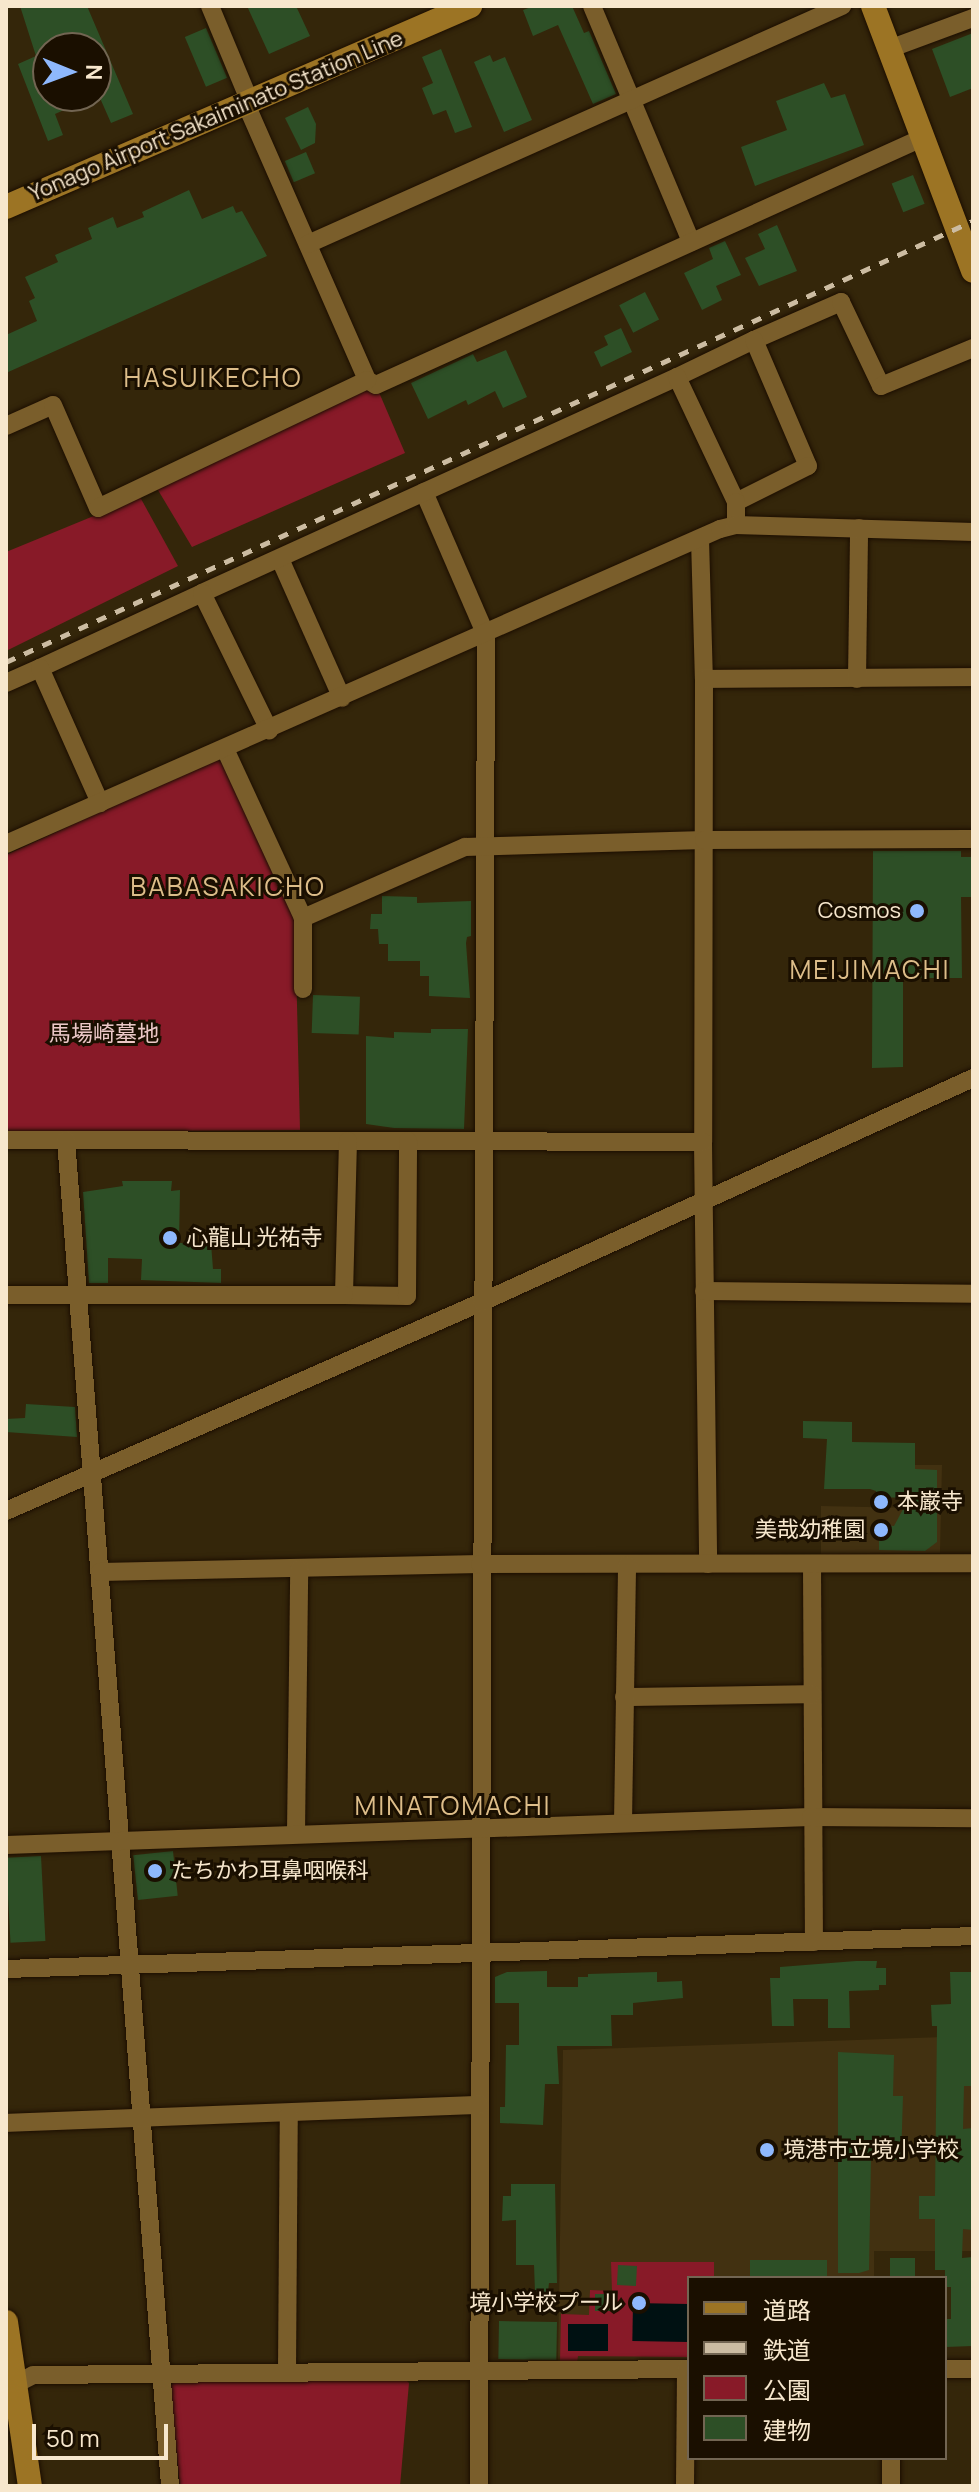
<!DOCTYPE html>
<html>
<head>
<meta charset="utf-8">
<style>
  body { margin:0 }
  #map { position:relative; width:979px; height:2492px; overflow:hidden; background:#34260a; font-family:Manrope,"Noto Sans JP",sans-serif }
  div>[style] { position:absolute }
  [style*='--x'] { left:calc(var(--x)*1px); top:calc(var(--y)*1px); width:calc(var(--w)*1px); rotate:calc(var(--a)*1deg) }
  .built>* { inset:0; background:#423111 }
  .green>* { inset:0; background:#881a28 }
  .water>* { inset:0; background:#001112; transform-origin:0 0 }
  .building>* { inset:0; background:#2d4f26; transform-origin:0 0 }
  .roads { filter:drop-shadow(0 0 2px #1c0e00) drop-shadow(0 0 2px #1c0e00) }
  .minor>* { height:18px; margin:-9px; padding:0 9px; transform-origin:9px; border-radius:9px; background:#7a5e2b }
  .major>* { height:24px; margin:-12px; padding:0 12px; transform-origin:12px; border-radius:12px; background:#9c7424 }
  .rail>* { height:5px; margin-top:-2.5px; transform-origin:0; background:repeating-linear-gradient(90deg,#ccbca2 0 10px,transparent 0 20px) }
  .dots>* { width:22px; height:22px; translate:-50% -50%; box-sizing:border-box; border:4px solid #1a0f00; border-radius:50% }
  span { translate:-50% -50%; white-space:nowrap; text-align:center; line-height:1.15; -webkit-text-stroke:6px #1a0f00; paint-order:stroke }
  .street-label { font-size:22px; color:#f7e7cd }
  .poi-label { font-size:22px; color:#f7e7cd }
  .right { translate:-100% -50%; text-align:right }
  .left { translate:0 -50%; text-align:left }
  .park-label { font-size:22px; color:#ebc8c7 }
  .quarter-label { font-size:26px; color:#ddbd89; letter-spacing:2px }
  .frame { position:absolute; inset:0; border:8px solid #f7e7cd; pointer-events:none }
  .legend { position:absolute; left:687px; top:2276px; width:260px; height:184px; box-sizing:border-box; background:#1a0f00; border:2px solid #726552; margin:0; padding:10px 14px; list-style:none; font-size:24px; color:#f7e7cd }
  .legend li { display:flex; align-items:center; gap:16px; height:40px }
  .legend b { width:40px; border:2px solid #726552 }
  .north { position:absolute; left:32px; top:32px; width:80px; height:80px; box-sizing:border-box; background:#1a0f00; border:2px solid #726552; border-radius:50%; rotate:91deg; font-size:22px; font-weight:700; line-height:32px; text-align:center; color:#f7e7cd }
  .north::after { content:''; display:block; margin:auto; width:28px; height:36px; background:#8eb8fd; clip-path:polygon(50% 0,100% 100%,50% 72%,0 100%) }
  .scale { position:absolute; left:32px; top:2424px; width:136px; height:36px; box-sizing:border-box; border:4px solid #f7e7cd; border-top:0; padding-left:10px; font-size:24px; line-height:28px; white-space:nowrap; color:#f7e7cd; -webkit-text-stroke:6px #1a0f00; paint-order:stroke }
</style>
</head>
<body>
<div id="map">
  <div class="built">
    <i style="clip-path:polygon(914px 1465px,942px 1465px,940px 1553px,821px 1554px,821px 1506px,912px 1508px)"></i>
    <i style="clip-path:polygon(973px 2036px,973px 2251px,874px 2251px,874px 2278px,689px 2278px,689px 2363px,558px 2364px,563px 2050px)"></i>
  </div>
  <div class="green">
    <i style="clip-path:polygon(366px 388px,378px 390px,405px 453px,192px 547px,155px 485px)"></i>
    <i style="clip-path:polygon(140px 497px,178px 566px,6px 651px,6px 552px)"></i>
    <i style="clip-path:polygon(222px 756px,295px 921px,300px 1130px,6px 1132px,6px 855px)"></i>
    <i style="clip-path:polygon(611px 2262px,714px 2262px,714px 2278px,689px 2278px,689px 2357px,578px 2356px,577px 2363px,560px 2362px,561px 2314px,589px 2315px,590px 2290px,612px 2291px)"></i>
    <i style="clip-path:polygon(404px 2378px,409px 2383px,400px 2486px,180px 2486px,170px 2387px,175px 2379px)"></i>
  </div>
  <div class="water">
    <i style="left:633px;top:2303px;width:56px;height:38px;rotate:1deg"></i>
    <i style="left:568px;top:2324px;width:40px;height:27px"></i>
  </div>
  <div class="building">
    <i style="clip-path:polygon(20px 6px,87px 6px,133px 114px,111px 123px,96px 89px,96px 48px,48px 48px,48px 96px,58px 96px,64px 110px,55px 114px,63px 135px,48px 141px,18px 64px,36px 56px)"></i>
    <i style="clip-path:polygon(247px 6px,296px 6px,310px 36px,269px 54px)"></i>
    <i style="clip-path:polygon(534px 6px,572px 6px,584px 33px,589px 31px,616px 94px,593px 104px,558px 25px,533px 36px,523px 10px)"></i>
    <i style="left:206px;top:28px;width:54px;height:23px;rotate:67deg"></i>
    <i style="clip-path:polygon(973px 33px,973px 88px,950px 97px,932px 49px)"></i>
    <i style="clip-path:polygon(441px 49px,472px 127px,455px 133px,446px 110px,433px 115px,422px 88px,433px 83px,422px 57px)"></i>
    <i style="clip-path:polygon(490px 55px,493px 62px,505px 57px,532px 120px,504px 132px,474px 62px)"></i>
    <i style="clip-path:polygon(824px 83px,831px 98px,845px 94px,864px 145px,755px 186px,741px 147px,787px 130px,776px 101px)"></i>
    <i style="clip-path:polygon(308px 107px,316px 124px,315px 143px,301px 150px,285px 118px)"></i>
    <i style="left:306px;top:152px;width:23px;height:23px;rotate:67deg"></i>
    <i style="left:913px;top:175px;width:31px;height:23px;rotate:68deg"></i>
    <i style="clip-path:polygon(189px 190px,202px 219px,233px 206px,236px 213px,242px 211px,267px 256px,6px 373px,6px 335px,37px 321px,29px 301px,35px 298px,25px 277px,58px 262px,55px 255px,92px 239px,88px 228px,113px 217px,117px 228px,144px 217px,142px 212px)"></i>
    <i style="clip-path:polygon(777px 225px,797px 271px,759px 286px,745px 258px,765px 249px,758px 234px)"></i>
    <i style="clip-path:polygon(725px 241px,741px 275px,716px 286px,722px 300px,702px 310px,684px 273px,713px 259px,709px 248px)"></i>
    <i style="left:645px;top:292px;width:31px;height:29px;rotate:63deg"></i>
    <i style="clip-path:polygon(621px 328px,632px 352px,601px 367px,594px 352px,608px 345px,604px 336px)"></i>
    <i style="clip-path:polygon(506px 350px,527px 397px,503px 408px,495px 391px,468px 405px,466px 400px,428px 419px,411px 383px,473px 354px,477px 362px)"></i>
    <i style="clip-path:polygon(873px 851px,961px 851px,961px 857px,973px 857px,973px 897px,961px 897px,962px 978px,903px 978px,903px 1067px,872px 1068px)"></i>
    <i style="clip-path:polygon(382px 896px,417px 897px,417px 903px,471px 901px,471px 936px,467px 937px,466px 943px,470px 998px,429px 996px,429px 976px,420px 976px,420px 961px,388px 961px,388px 944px,379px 944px,378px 929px,370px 929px,371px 914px,382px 914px)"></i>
    <i style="left:313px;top:995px;width:47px;height:38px;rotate:2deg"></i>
    <i style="clip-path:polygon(431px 1029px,468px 1029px,464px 1129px,394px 1128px,366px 1124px,366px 1036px,394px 1038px,394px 1032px,431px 1033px)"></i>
    <i style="clip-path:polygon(122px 1181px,172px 1181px,171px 1191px,180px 1190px,179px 1243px,211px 1243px,213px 1269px,221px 1269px,221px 1283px,141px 1280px,142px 1259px,108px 1258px,108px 1283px,89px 1283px,83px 1192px,123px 1186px)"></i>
    <i style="clip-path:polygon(26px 1404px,75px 1407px,77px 1437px,6px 1432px,6px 1419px,25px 1418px)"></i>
    <i style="clip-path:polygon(803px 1421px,852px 1422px,852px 1442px,915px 1443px,915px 1469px,937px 1470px,937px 1542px,925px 1551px,879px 1550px,879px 1525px,894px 1526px,909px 1498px,876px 1497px,876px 1491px,870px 1489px,824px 1489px,827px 1439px,803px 1438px)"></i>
    <i style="left:173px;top:1851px;width:45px;height:40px;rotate:84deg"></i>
    <i style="left:41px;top:1856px;width:85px;height:35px;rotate:87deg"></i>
    <i style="clip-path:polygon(856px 1961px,877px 1961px,876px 1968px,886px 1968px,886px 1985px,879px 1985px,879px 1990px,849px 1991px,850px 2028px,828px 2028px,828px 1999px,793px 1999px,794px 2026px,772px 2026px,770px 1978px,780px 1978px,780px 1967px)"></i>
    <i style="clip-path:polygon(547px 1971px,547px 1987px,578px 1987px,578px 1977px,588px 1977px,588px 1974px,657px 1972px,657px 1982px,682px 1981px,683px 1998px,633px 2003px,633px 2015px,611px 2015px,612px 2046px,557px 2046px,559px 2084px,545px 2084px,543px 2125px,500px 2123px,500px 2107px,505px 2107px,506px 2045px,519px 2045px,519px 2003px,495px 2003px,495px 1977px,507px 1972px)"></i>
    <i style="clip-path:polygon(950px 1972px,972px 1972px,973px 2086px,964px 2086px,963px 2129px,973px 2128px,973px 2230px,963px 2229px,962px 2258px,973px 2257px,973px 2346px,945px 2347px,945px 2319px,951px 2319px,951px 2287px,945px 2287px,945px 2270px,935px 2270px,935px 2219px,919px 2219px,919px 2196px,935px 2196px,937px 2026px,932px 2026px,931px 2005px,951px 2004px)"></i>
    <i style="clip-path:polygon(838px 2052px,894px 2055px,893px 2096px,903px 2096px,901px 2160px,871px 2159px,869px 2270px,859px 2273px,838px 2273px)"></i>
    <i style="clip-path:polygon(511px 2184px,555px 2184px,557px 2283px,549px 2283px,548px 2292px,535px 2292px,534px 2265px,516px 2265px,516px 2220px,502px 2221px,503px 2196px,511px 2196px)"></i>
    <i style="left:890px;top:2258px;width:25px;height:20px"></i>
    <i style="left:750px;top:2260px;width:77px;height:18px"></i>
    <i style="left:618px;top:2265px;width:19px;height:20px;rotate:3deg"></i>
    <i style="left:595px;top:2294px;width:15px;height:17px"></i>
    <i style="left:499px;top:2321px;width:58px;height:38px;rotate:1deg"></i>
  </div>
  <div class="roads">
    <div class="minor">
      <i style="--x:210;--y:6;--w:104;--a:67.4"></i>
      <i style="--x:592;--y:6;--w:256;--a:67.2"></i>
      <i style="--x:889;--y:49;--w:90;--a:-20.3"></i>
      <i style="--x:246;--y:104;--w:301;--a:66.3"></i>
      <i style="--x:367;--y:380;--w:10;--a:29"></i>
      <i style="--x:376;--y:385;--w:599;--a:-24.34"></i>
      <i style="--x:308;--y:244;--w:585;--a:-24.02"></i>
      <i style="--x:754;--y:340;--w:95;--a:-23.6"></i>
      <i style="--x:841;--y:302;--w:93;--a:64.5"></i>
      <i style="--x:881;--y:386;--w:100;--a:-22.4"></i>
      <i style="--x:677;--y:377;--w:85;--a:-25.7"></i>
      <i style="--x:754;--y:340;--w:137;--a:66.8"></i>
      <i style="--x:808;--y:466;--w:80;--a:153.4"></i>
      <i style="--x:6;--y:426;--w:51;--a:-24.1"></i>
      <i style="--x:53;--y:405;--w:112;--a:66.4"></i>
      <i style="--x:98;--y:508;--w:298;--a:-25.4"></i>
      <i style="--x:424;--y:492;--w:156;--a:66.6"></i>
      <i style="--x:486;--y:635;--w:1851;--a:90.22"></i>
      <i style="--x:700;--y:539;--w:140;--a:88.4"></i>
      <i style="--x:704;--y:679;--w:463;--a:90.1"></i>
      <i style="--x:703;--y:1142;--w:422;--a:89.3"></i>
      <i style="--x:280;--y:559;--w:152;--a:66"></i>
      <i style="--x:202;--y:593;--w:522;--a:-24.45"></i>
      <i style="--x:677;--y:377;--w:138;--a:64.7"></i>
      <i style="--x:736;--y:502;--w:23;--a:90"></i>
      <i style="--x:40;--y:668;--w:179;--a:-24.8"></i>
      <i style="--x:202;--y:593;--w:153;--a:63.9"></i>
      <i style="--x:704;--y:679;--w:269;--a:-0.4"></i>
      <i style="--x:857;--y:679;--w:151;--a:-89.2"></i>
      <i style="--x:6;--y:683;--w:37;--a:-24"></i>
      <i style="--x:40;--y:668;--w:148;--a:66"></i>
      <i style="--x:225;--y:749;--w:186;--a:65.2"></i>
      <i style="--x:303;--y:918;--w:177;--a:-23.7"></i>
      <i style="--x:465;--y:847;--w:239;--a:-1.7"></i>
      <i style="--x:704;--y:840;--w:269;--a:-0.2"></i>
      <i style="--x:6;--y:844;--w:780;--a:-23.81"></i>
      <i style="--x:720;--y:529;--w:16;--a:-14"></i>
      <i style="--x:736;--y:525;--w:237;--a:1.7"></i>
      <i style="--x:303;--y:989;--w:71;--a:-90"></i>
      <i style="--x:6;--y:1140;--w:697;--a:0.16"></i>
      <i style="--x:66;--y:1140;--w:1350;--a:85.58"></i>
      <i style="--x:348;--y:1141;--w:154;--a:91.5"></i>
      <i style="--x:344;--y:1295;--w:63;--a:0.9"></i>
      <i style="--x:407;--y:1296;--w:155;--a:-89.6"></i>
      <i style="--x:704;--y:1291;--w:269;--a:0.6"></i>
      <i style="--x:6;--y:1295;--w:338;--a:0"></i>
      <i style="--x:6;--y:1511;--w:520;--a:-23.71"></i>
      <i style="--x:482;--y:1302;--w:540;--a:-24.52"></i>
      <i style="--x:812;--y:1565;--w:377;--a:89.7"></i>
      <i style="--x:100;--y:1572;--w:380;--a:-1.2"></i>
      <i style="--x:480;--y:1564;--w:493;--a:-0.1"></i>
      <i style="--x:624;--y:1697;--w:188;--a:-0.9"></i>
      <i style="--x:623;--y:1823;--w:258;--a:-89.1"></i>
      <i style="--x:296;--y:1833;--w:264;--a:-89.3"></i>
      <i style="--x:6;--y:1845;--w:805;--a:-1.99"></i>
      <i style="--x:811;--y:1817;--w:162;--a:0.4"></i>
      <i style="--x:6;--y:1969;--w:968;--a:-1.95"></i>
      <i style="--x:6;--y:2123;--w:474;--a:-2.2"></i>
      <i style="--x:945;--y:2369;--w:28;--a:0"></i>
      <i style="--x:287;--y:2372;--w:258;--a:-89.6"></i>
      <i style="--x:6;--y:2389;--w:30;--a:-27"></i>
      <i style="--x:33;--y:2375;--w:656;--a:-0.52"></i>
      <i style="--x:891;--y:2458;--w:28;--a:90"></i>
      <i style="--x:685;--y:2486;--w:117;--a:-89.5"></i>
    </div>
    <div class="major">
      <i style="--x:873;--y:6;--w:283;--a:69.3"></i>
      <i style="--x:6;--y:207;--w:506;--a:-23.42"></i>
      <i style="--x:6;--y:2322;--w:166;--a:81.7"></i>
    </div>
  </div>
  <div class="rail">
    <i style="--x:6;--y:662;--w:1063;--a:-24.52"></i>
  </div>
  <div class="dots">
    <i style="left:917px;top:911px;background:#8eb8fd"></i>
    <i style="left:170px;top:1238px;background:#8eb8fd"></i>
    <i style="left:881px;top:1502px;background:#8eb8fd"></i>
    <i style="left:881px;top:1530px;background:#8eb8fd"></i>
    <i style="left:155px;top:1871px;background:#8eb8fd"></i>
    <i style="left:767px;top:2150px;background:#8eb8fd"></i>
    <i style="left:639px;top:2303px;background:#8eb8fd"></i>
  </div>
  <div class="street-label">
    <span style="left:216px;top:116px;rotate:-23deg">Yonago Airport Sakaiminato Station Line</span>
  </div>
  <div class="poi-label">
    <span class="right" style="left:901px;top:911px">Cosmos</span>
    <span class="left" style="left:186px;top:1238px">心龍山 光祐寺</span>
    <span class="left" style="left:897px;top:1502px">本巌寺</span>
    <span class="right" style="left:865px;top:1530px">美哉幼稚園</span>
    <span class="left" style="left:171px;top:1871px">たちかわ耳鼻咽喉科</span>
    <span class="left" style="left:783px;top:2150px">境港市立境小学校</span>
    <span class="right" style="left:623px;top:2303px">境小学校プール</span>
  </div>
  <div class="park-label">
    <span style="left:104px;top:1034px">馬場崎墓地</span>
  </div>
  <div class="quarter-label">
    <span style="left:213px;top:378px">HASUIKECHO</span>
    <span style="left:228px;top:887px">BABASAKICHO</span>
    <span style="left:870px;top:970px">MEIJIMACHI</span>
    <span style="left:453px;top:1806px">MINATOMACHI</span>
  </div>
  <div class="frame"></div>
  <ul class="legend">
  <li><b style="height:10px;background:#9c7424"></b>道路</li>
  <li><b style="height:10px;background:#ccbca2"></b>鉄道</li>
  <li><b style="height:22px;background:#881a28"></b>公園</li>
  <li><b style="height:22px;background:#2d4f26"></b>建物</li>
  </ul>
  <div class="north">N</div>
  <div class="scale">50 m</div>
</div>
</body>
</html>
